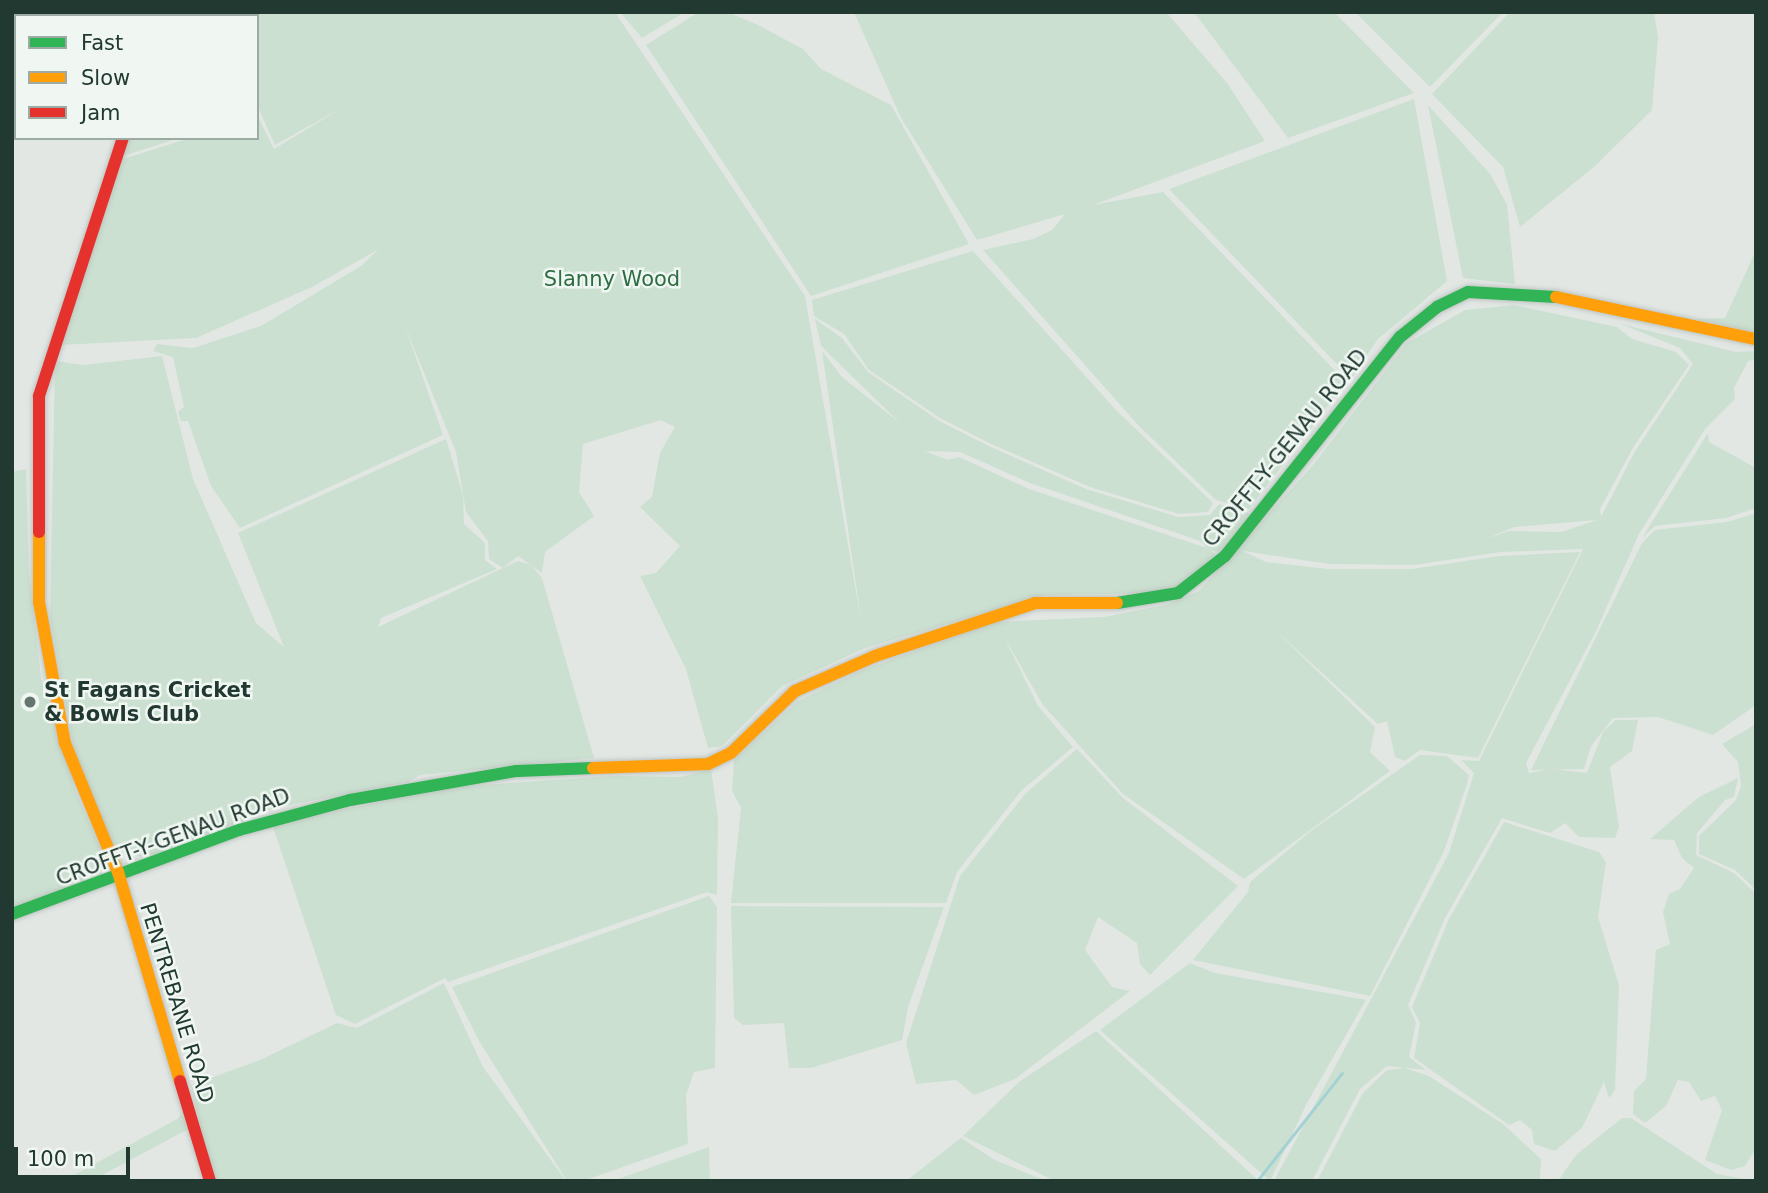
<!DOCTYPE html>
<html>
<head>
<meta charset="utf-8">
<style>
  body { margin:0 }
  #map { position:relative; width:1768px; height:1193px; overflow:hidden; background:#e2e7e4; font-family:"DejaVu Sans",sans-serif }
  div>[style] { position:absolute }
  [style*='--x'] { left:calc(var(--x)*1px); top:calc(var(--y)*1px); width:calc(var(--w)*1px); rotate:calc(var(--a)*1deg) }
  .green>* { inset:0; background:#cbe0d0 }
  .stream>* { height:2.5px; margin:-1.25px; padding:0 1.25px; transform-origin:1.25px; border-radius:1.25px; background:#a4d1d4 }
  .roads { filter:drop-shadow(0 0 2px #bec5c1) drop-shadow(0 0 2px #bec5c1) }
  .fast>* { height:12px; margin:-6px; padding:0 6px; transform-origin:6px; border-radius:6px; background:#30b455 }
  .slow>* { height:12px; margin:-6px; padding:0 6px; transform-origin:6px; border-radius:6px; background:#ff9f0a }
  .jam>* { height:12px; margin:-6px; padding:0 6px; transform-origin:6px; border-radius:6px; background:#e5322d }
  .dots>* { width:19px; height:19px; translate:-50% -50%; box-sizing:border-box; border:4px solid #f0f7f3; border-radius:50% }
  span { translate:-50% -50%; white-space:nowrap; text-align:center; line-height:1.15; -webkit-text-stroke:5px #f0f7f3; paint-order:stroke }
  .park-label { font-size:21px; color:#2d6e42 }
  .street-label { font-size:21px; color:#213931 }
  .poi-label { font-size:21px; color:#213931; font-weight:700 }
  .left { translate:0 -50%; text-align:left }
  .frame { position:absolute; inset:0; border:14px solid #213931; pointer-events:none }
  .legend { position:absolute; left:14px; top:14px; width:245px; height:126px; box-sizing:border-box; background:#f0f7f3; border:2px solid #9daba5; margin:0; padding:9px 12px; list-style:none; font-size:21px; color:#213931 }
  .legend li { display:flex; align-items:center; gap:14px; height:35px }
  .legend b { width:35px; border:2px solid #9daba5 }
  .scale { position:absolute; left:14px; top:1147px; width:116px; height:32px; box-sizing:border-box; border:4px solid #213931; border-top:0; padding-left:9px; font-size:21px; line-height:24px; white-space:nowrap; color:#213931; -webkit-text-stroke:5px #f0f7f3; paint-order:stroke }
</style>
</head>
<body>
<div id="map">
  <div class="green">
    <i style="clip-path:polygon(evenodd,153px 12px,615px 12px,805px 296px,862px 626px,822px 351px,842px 377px,900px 423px,821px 346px,815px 319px,842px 338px,868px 372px,941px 422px,991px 447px,1086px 489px,1178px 517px,1210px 515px,1219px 504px,1251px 514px,1220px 552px,1211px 551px,1215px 554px,1198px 576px,1159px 593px,1045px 595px,865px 648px,782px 686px,722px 746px,708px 748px,686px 669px,640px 576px,656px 573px,680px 546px,640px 507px,652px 497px,660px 453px,675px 427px,661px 420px,583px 444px,579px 492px,594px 516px,545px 552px,542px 573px,518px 556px,503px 568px,489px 559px,488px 541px,466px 512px,456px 452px,405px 326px,443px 435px,240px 528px,211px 486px,188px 421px,181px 421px,178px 412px,184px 407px,173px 357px,153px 351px,157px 344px,193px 348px,261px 326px,361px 266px,379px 249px,312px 287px,196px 338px,60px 345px,123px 159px,190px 138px,257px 138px,257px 115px,274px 149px,345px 106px,275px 145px,257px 105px,257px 16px,153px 12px,925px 451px,960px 452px,1030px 483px,1200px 541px,1207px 548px,1029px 489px,959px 457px,948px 460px,925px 451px)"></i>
    <i style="clip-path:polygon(620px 12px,685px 12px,642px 38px)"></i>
    <i style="clip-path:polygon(699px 12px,727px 12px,758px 25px,803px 49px,821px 69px,891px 105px,969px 244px,811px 296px,646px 45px)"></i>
    <i style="clip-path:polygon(854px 12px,1166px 12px,1227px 83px,1265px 141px,1093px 205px,1163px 192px,1346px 382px,1249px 509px,1216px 500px,1139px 426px,983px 250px,1033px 239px,1052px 230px,1065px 214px,977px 240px,901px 118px)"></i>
    <i style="clip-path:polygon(1194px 12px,1334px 12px,1414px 93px,1288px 138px)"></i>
    <i style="clip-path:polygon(1355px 12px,1503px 12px,1430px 87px)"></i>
    <i style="clip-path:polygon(1510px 12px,1654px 12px,1658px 38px,1652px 110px,1595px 166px,1520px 227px,1503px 167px,1432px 94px)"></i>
    <i style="clip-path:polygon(1414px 99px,1447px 281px,1378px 339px,1351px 379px,1169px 189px)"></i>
    <i style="clip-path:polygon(1428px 105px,1491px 175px,1507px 205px,1515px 284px,1463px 278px)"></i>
    <i style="clip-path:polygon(128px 138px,179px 138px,123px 156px)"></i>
    <i style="clip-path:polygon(1756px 250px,1756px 333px,1696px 319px,1725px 318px)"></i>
    <i style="clip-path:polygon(973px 251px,1116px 410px,1213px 503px,1208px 512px,1179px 514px,1090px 487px,989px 443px,940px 418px,869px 370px,844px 334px,814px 316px,812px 300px)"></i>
    <i style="clip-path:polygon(evenodd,1514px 305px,1617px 327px,1632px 339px,1676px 352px,1689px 365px,1634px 446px,1600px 509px,1601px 517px,1634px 453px,1693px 364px,1680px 348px,1621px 324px,1736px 352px,1756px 351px,1756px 360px,1748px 361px,1734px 388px,1735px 399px,1705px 429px,1639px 534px,1596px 631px,1526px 763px,1529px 773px,1551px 769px,1587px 773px,1603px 732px,1615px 720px,1638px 720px,1632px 751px,1610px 767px,1619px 827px,1615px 838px,1579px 837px,1565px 823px,1550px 833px,1502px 818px,1445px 918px,1408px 1005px,1416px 1023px,1409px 1057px,1426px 1070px,1387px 1066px,1360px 1089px,1312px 1181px,1274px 1181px,1449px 853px,1474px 773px,1461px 760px,1479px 761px,1583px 549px,1501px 552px,1414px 565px,1329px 564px,1243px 551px,1266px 562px,1328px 569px,1412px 569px,1499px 556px,1580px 552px,1478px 758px,1420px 750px,1405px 761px,1395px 757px,1387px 721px,1378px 724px,1274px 629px,1375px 727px,1370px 752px,1390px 771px,1244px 879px,1123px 794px,1043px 705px,1004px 637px,1038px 706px,1073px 747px,1021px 791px,957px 872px,946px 903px,731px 903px,741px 808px,732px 791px,734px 760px,798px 701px,863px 670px,995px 622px,1104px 617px,1169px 604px,1199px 591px,1313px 465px,1407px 343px,1465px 310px,1514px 305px,1597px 520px,1561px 532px,1509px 531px,1486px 539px,1514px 527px,1597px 520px)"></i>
    <i style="clip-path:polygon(162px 356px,193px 479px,256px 623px,284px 647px,238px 533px,446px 439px,463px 495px,464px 524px,485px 543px,485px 560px,497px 569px,381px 618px,378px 627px,518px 561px,531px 565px,542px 578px,594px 758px,420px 775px,408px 782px,270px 809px,147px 858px,116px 851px,75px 756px,50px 617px,55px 361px,83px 365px)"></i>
    <i style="clip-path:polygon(1708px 433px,1709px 442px,1756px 468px,1756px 508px,1726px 518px,1655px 526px,1642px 538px)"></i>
    <i style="clip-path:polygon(26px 469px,29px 572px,41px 678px,76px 793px,100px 847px,100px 860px,85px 882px,12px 909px,12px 472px)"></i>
    <i style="clip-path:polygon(1756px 513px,1756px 705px,1713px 735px,1658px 717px,1613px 718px,1591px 746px,1584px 769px,1531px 770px,1642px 543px,1655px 530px,1727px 522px)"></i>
    <i style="clip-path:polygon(1756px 724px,1756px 890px,1735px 870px,1699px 854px,1699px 836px,1736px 800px,1741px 786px,1738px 762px,1722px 744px)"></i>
    <i style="clip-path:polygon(1077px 749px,1123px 798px,1238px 886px,1150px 975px,1140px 964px,1137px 943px,1098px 917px,1085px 950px,1112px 987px,1130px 991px,1015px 1079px,974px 1095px,956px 1080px,916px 1084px,906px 1043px,960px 876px,1026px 793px)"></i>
    <i style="clip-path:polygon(1420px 755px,1447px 756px,1469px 775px,1467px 784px,1444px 851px,1370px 996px,1193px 960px,1248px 892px,1250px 882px,1312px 830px)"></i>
    <i style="clip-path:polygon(711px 769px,718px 818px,717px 895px,707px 892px,448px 982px,445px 978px,355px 1024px,336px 1015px,272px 824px,454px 787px,612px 776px,681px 777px)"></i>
    <i style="clip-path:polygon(1738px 778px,1734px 797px,1725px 800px,1697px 833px,1696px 855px,1734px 873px,1756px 894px,1756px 1148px,1745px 1166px,1731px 1170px,1705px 1160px,1722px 1110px,1715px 1096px,1701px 1101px,1689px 1082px,1678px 1080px,1666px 1106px,1645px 1123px,1633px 1114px,1634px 1091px,1646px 1079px,1656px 950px,1670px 944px,1663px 912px,1669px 894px,1680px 889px,1694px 868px,1682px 858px,1674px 840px,1650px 839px,1699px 797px)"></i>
    <i style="clip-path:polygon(1504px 822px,1599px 852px,1606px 862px,1598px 917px,1619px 985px,1615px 1090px,1609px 1098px,1604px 1082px,1582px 1128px,1555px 1151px,1534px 1144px,1532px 1130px,1520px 1120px,1509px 1125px,1414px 1058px,1420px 1023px,1412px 1007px,1449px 919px)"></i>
    <i style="clip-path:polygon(709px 896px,717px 907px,715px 1068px,694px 1072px,686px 1095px,688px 1144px,583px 1181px,567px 1181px,479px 1041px,452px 987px)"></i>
    <i style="clip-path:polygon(731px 906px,944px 907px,908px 1007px,902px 1040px,811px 1068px,789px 1068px,784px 1023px,743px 1025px,734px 1018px)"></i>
    <i style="clip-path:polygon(1190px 963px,1215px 973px,1366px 1000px,1307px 1103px,1270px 1181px,1100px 1030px)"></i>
    <i style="clip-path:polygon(444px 983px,483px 1067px,566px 1181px,213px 1181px,191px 1085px,260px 1060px,337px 1023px,357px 1028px)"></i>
    <i style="clip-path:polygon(1096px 1031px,1259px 1181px,1055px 1181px,963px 1136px,1020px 1081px)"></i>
    <i style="clip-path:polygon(1405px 1068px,1429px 1076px,1503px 1124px,1541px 1159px,1540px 1181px,1317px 1181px,1363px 1093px,1387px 1070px)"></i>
    <i style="clip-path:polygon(182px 1111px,192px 1127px,91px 1181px,63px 1181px,179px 1118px)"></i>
    <i style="clip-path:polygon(1622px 1118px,1631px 1118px,1717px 1174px,1756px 1181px,1558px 1181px,1576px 1155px)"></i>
    <i style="clip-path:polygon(961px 1138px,995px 1160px,1046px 1181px,906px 1181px)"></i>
    <i style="clip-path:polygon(709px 1147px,710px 1181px,612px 1181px)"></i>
  </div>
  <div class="stream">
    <i style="--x:1257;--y:1181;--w:137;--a:-51.8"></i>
  </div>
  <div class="roads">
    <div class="fast">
      <i style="--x:1117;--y:603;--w:62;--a:-9.3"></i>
      <i style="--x:1178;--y:593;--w:60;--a:-38.2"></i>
      <i style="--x:1225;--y:556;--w:280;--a:-51.4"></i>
      <i style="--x:1400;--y:337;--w:48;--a:-39"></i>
      <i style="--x:1437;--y:307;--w:34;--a:-26"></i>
      <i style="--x:1468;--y:292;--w:88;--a:3.3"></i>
      <i style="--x:12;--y:914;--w:242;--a:-20.3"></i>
      <i style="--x:239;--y:830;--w:115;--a:-15.1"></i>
      <i style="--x:350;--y:800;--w:169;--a:-9.9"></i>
      <i style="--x:517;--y:771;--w:76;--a:-2.3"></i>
    </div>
    <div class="slow">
      <i style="--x:148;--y:12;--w:4;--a:90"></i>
      <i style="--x:1556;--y:297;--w:204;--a:11.9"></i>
      <i style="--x:39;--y:532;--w:70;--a:90"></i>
      <i style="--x:39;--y:602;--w:143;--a:79.6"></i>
      <i style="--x:65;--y:743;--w:139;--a:67.7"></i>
      <i style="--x:118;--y:872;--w:218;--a:73.5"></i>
      <i style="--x:593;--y:768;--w:115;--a:-2"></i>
      <i style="--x:708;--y:764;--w:25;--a:-26"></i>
      <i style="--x:731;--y:753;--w:89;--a:-44.1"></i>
      <i style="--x:795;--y:691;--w:87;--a:-23.6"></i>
      <i style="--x:875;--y:656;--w:169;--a:-18.3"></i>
      <i style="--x:1035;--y:603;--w:82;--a:0"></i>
    </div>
    <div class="jam">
      <i style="--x:39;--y:532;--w:136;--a:-90"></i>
      <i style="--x:39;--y:396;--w:271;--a:-72"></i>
      <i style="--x:180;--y:1081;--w:104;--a:73.3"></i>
    </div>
  </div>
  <div class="dots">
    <i style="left:30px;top:702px;background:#657670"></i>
  </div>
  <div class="park-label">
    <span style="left:612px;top:279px">Slanny Wood</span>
  </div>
  <div class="street-label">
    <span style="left:1285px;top:448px;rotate:-51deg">CROFFT-Y-GENAU ROAD</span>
    <span style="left:173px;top:837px;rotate:-20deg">CROFFT-Y-GENAU ROAD</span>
    <span style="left:177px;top:1003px;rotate:73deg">PENTREBANE ROAD</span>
  </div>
  <div class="poi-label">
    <span class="left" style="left:44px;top:702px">St Fagans Cricket<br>&amp; Bowls Club</span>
  </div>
  <div class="frame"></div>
  <ul class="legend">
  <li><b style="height:9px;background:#30b455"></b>Fast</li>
  <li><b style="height:9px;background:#ff9f0a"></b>Slow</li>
  <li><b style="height:9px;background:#e5322d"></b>Jam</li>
  </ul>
  <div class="scale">100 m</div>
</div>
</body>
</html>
